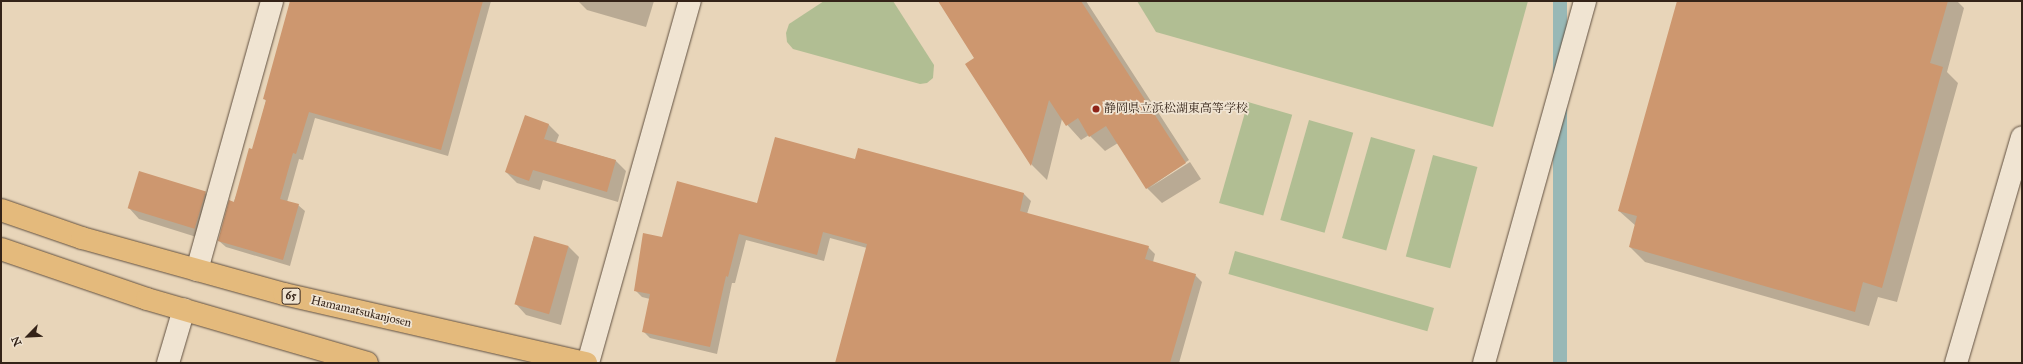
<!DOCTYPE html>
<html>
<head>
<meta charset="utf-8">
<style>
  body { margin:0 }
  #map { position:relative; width:2023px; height:364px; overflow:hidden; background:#e8d5b9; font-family:"IM FELL Great Primer","Noto Serif JP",serif }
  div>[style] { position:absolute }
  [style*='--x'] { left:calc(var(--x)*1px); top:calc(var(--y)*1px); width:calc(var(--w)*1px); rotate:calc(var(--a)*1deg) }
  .green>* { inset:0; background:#b1be93; transform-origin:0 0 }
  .water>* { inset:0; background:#98b8b6; transform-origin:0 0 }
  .shadow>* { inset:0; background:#0003 }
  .building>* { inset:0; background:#cd976f; transform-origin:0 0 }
  .roads { filter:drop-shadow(0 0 1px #615040) drop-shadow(0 0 1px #615040) }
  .minor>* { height:22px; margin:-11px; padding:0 11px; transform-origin:11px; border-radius:11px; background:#f0e4d2 }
  .tertiary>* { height:22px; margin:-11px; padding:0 11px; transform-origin:11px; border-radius:11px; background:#f0e4d2 }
  .primary>* { height:22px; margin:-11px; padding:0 11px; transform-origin:11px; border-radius:11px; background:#e4ba7c }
  .dots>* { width:11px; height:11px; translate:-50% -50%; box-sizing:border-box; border:2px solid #f0e4d2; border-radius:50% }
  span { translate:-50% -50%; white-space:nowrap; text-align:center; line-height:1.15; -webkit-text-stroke:3.5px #f0e4d2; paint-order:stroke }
  .shield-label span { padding:1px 3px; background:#f0e4d2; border:1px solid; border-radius:3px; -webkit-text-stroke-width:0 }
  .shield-label { font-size:11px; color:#342318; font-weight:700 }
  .poi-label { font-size:12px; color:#342318 }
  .left { translate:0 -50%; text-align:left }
  .street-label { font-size:12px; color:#342318 }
  .frame { position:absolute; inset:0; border:2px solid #342318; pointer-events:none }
  .north { position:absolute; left:8px; top:316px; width:40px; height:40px; -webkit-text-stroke:3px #f0e4d2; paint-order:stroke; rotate:246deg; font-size:11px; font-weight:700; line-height:16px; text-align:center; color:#342318 }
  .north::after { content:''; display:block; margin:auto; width:14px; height:18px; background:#342318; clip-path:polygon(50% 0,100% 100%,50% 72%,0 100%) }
</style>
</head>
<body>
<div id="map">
  <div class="green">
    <i style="clip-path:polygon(824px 1px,893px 1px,934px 65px,933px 78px,927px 83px,920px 84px,793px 49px,787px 42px,786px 33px,789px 24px)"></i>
    <i style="clip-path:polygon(1137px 1px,1528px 1px,1493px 127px,1156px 32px)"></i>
    <i style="left:1248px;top:102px;width:46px;height:105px;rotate:16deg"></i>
    <i style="left:1309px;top:120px;width:46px;height:104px;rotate:16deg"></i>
    <i style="left:1371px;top:137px;width:46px;height:105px;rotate:16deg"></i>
    <i style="left:1433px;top:155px;width:46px;height:105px;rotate:15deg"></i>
    <i style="left:1235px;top:251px;width:207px;height:24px;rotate:16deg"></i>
  </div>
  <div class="water">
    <i style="left:1553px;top:1px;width:14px;height:376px"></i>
  </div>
  <div class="shadow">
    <i style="clip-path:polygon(292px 1px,491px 1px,448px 156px,315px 118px,303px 160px,299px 159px,287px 202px,298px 205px,305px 211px,290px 266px,226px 247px,219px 241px,253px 151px,266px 101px,264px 98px)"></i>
    <i style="clip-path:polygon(578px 1px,654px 1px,646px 27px,587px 10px)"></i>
    <i style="clip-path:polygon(939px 1px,1086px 1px,1189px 160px,1149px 188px,1190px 162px,1201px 179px,1162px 203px,1147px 188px,1118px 143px,1105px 151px,1089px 135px,1081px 140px,1062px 119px,1047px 180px,1032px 165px,967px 64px,976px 58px)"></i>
    <i style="clip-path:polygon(1678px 1px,1957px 1px,1964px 8px,1947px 72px,1958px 83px,1897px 302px,1878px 297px,1869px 326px,1645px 262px,1630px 247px,1636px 226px,1619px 211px)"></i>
    <i style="clip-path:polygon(526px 117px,549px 125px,559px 135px,556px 143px,615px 160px,626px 171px,618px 202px,543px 180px,540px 190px,517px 183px,506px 172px)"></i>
    <i style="clip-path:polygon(856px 160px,1024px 194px,1031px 201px,1027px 214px,1148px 247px,1155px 254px,1153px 262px,1195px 275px,1202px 282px,1179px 363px,836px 363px,867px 248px,830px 238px,824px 261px,746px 240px,735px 283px,732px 283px,717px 354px,650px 338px,643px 331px,650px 299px,642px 297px,635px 290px,663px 238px,758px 204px)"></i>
    <i style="clip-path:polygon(205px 193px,216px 204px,206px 240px,139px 219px,129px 208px)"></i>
    <i style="clip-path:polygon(534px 237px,569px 247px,579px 257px,561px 325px,526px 315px,516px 304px)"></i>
  </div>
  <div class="building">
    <i style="clip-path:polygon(290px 1px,483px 1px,441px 150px,309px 112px,296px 154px,293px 153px,280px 199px,299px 204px,283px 260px,218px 241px,229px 200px,234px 202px,249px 148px,252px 149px,266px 100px,263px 99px)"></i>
    <i style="clip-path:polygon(938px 1px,1081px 1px,1186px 163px,1146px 189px,1106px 126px,1089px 137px,1078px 118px,1066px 126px,1049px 100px,1031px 166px,965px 64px,974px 58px)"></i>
    <i style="clip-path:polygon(1677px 1px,1948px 1px,1930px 63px,1943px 67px,1882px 288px,1863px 282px,1855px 312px,1629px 247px,1637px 216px,1618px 211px)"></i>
    <i style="clip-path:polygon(525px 115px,549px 124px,544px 139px,616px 160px,607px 192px,533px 170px,529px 181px,505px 172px)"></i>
    <i style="clip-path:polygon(775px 137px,855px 159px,858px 148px,1024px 193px,1020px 211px,1149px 246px,1145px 259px,1196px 274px,1170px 363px,835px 363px,867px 244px,823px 232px,817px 255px,739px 234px,728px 277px,726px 276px,710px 347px,642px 332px,650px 294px,634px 291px,643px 233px,662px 237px,677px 181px,757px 203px)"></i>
    <i style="left:139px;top:171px;width:70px;height:39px;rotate:17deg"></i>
    <i style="left:534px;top:236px;width:36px;height:71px;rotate:16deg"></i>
  </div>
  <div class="roads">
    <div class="minor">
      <i style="--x:197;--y:270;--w:279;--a:-74.4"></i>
      <i style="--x:168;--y:363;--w:56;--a:-73.5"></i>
      <i style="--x:1484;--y:363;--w:376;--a:-74.4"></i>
      <i style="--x:1956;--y:363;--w:235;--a:-73.7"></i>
    </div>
    <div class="tertiary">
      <i style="--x:588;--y:363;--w:376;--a:-74.3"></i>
    </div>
    <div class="primary">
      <i style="--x:1;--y:210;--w:86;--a:19.1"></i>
      <i style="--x:82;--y:238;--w:210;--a:15.5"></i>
      <i style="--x:284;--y:294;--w:310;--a:12.9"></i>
      <i style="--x:1;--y:249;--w:154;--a:18.9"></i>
      <i style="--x:147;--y:299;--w:229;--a:16.2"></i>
    </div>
  </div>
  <div class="dots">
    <i style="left:1096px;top:109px;background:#8f2418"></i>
  </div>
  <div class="shield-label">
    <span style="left:291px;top:296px">65</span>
  </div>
  <div class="poi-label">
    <span class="left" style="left:1104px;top:109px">静岡県立浜松湖東高等学校</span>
  </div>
  <div class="street-label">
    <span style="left:361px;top:312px;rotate:13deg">Hamamatsukanjosen</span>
  </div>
  <div class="frame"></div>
  <div class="north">N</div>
</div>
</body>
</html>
